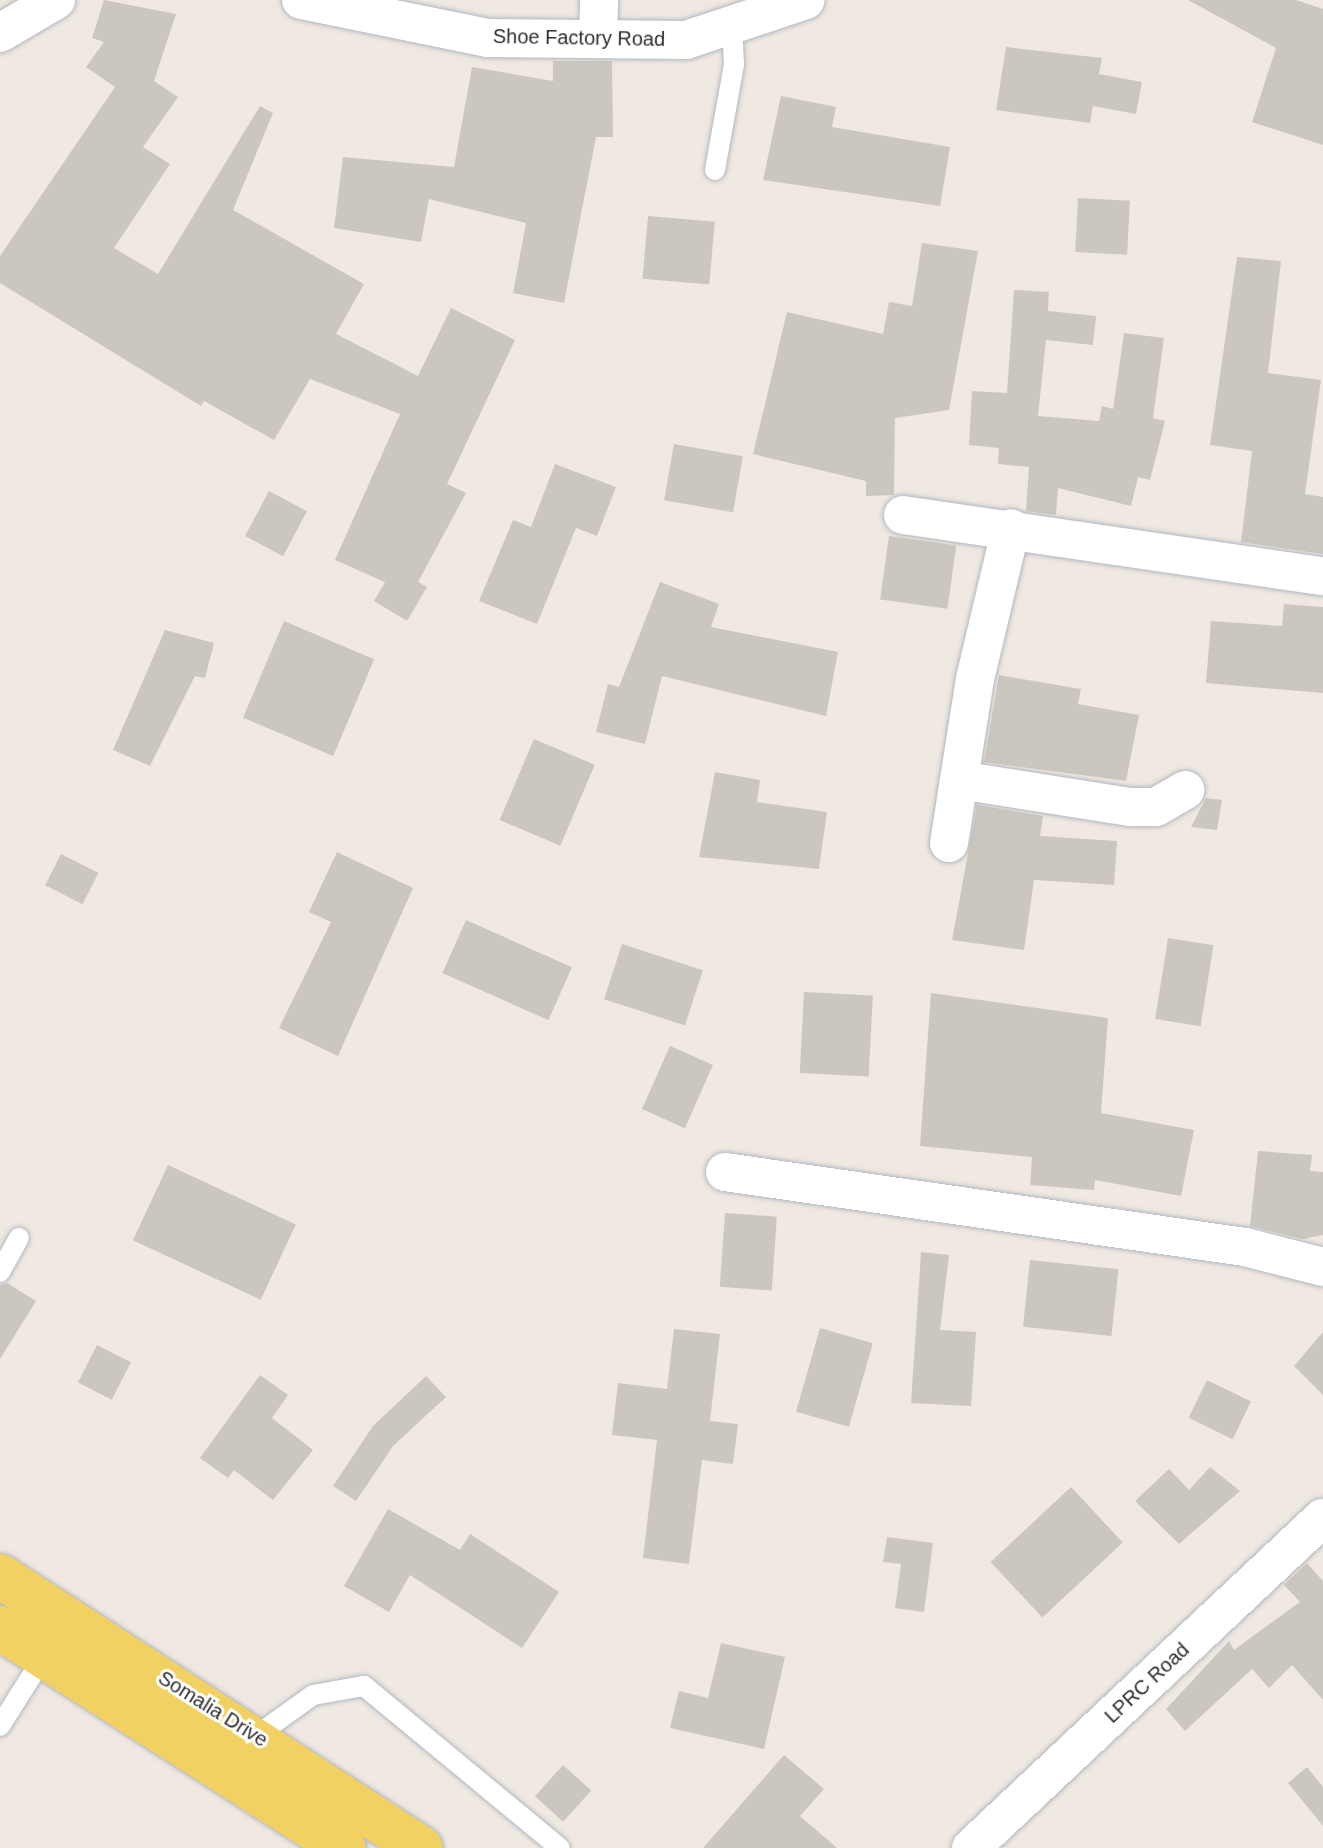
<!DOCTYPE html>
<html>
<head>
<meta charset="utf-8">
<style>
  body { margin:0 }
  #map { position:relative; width:1323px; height:1848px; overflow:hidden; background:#efe9e1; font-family:Helvetica,sans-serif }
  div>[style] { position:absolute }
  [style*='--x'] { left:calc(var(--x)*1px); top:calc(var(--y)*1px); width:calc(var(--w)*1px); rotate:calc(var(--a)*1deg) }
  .building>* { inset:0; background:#cbc7bf; transform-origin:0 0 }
  .roads { filter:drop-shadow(0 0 2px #b4b7c1) drop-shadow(0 0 2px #b4b7c1) }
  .service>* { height:20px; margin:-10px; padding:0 10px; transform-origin:10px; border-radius:10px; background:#fff }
  .minor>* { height:38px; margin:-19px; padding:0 19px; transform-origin:19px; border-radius:19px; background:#fff }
  .primary>* { height:44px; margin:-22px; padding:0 22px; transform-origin:22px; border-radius:22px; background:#f2d163 }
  span { translate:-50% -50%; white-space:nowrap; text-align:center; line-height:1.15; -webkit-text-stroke:6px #fff; paint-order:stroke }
  .street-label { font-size:20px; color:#2e2e2e }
</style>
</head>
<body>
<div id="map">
  <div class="building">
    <i style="clip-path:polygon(104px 0,176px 14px,154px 81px,178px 97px,143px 147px,170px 164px,114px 248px,158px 274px,260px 106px,273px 113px,233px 210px,364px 284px,336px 334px,418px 376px,451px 308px,515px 340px,447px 484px,466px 493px,418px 582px,427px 587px,407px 621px,374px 601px,385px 582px,335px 560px,400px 414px,310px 379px,274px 440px,204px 401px,201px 406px,0 283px,0 256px,115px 87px,86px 67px,104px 42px,92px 38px)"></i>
    <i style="clip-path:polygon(1188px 0,1296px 0,1323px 9px,1323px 145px,1252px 122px,1276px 48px)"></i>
    <i style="clip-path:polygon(1006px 47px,1102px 58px,1099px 74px,1142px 82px,1136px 114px,1093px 106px,1090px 123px,996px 110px)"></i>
    <i style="clip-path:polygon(553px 61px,612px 61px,613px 137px,596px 137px,564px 303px,513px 293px,526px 223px,429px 199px,421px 242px,334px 228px,343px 157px,454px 167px,472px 67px,553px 81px)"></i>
    <i style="clip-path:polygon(781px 96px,836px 107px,832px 127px,950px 147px,940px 206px,763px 180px)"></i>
    <i style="left:1078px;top:198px;width:52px;height:54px;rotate:3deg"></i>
    <i style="left:648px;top:216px;width:67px;height:63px;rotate:5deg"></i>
    <i style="clip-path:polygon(922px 243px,978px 251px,949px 410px,895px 418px,894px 495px,866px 496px,866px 481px,753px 454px,787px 312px,883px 334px,889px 302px,912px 306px)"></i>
    <i style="clip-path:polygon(1237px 257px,1281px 261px,1268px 373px,1321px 380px,1305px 494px,1323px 497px,1323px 554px,1241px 542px,1252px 451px,1210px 445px)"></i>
    <i style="clip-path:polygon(1014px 290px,1049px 292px,1048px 311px,1096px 316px,1093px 345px,1046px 340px,1038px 416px,1099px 421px,1102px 406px,1113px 409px,1124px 333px,1164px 338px,1153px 418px,1165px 421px,1150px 480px,1138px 477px,1131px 506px,1058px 488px,1056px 515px,1026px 511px,1029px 467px,998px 464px,999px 448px,969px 445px,972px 391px,1007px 393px)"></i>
    <i style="left:674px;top:444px;width:70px;height:57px;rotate:10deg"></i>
    <i style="clip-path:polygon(555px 464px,616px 487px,597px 536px,576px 528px,537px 624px,479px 601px,513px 520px,531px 527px)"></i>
    <i style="left:269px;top:491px;width:43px;height:51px;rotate:28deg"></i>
    <i style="left:889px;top:536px;width:68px;height:64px;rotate:8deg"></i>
    <i style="clip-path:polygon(660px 582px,719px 604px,711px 627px,838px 652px,826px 716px,662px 676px,645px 744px,596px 732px,608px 684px,619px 687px)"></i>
    <i style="clip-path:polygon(1284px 604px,1323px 607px,1323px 693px,1206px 683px,1211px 621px,1282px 626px)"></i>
    <i style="left:284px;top:621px;width:98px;height:105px;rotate:23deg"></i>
    <i style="clip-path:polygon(165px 630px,214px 643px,205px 678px,195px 676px,150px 766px,113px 750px)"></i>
    <i style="clip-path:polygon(999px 675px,1081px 689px,1078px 704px,1139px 715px,1126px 781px,984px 762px)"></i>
    <i style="left:534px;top:739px;width:66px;height:88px;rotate:23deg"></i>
    <i style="clip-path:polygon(715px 772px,760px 780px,757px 802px,827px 812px,819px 869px,699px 857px)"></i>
    <i style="clip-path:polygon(1206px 798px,1222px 800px,1217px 830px,1191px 827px)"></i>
    <i style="clip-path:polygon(977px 805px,1043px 816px,1040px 836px,1117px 841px,1114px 885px,1034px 880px,1024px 950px,952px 940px)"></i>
    <i style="clip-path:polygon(337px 852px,413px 888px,338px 1056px,279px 1028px,331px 922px,309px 912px)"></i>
    <i style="left:61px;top:854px;width:42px;height:35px;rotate:27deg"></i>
    <i style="left:466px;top:920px;width:116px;height:58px;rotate:24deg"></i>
    <i style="left:1168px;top:938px;width:46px;height:82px;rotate:9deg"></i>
    <i style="left:622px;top:944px;width:85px;height:58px;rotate:18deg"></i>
    <i style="left:804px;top:992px;width:69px;height:81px;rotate:3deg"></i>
    <i style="clip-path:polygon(931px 993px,1108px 1018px,1101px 1113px,1194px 1130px,1181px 1196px,1095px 1180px,1094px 1190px,1030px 1185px,1032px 1157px,920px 1146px)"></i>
    <i style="left:670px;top:1046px;width:47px;height:69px;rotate:24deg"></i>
    <i style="clip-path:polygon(1258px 1151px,1312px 1155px,1310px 1171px,1323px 1172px,1323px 1235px,1303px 1239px,1250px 1226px)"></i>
    <i style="left:168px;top:1165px;width:141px;height:83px;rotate:25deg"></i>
    <i style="left:725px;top:1213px;width:52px;height:74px;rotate:4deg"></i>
    <i style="clip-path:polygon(921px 1252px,949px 1255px,940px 1330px,976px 1332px,971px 1406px,911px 1403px)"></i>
    <i style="left:1030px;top:1260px;width:89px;height:67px;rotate:6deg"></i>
    <i style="clip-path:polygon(7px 1283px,36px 1301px,0 1359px,0 1285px)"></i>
    <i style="left:820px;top:1328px;width:55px;height:87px;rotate:16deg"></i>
    <i style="clip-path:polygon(674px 1329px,720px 1334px,710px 1421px,738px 1424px,733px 1464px,702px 1460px,689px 1564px,643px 1558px,657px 1440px,612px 1435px,618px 1383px,667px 1389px)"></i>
    <i style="clip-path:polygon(1323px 1332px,1323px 1395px,1294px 1366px)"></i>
    <i style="left:97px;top:1345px;width:38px;height:42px;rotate:27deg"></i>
    <i style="clip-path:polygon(260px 1375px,288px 1395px,272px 1418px,313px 1450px,273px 1500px,234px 1470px,228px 1478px,200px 1458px)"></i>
    <i style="clip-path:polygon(426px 1376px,446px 1397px,393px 1446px,356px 1501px,333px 1486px,373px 1426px)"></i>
    <i style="left:1207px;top:1380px;width:49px;height:42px;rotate:26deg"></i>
    <i style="clip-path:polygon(1210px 1467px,1240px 1491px,1179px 1544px,1135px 1501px,1169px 1469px,1189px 1490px)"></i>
    <i style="left:1071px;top:1487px;width:76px;height:110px;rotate:47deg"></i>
    <i style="clip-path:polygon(388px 1509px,460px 1550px,470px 1534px,559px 1592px,522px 1648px,410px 1575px,389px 1612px,344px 1586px)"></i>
    <i style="clip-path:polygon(887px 1537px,933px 1543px,924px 1612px,895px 1608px,901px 1564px,883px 1562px)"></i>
    <i style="clip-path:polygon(1307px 1563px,1323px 1581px,1323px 1700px,1292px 1665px,1269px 1688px,1252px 1669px,1185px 1731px,1166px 1709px,1229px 1641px,1234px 1650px,1300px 1602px,1284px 1585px)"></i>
    <i style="clip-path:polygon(721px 1643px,785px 1657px,764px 1749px,670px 1728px,679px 1691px,708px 1698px)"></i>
    <i style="clip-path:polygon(784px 1755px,824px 1789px,800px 1816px,837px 1848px,703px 1848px)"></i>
    <i style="left:563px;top:1765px;width:38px;height:42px;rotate:42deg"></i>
    <i style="clip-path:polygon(1307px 1767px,1323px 1787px,1323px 1826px,1288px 1783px)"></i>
  </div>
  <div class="roads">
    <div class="service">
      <i style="--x:715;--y:170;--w:108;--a:-79.8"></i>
      <i style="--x:734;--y:64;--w:39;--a:-93"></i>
      <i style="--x:0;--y:1272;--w:39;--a:-61"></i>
      <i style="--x:0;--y:1726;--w:83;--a:-57.8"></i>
      <i style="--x:256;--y:1736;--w:70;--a:-35.7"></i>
      <i style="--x:313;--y:1695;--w:52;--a:-10"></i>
      <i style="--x:364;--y:1686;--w:254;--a:39.6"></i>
    </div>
    <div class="minor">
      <i style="--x:301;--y:0;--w:190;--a:11.5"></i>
      <i style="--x:487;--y:38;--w:199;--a:0.6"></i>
      <i style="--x:686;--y:40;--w:126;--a:-18.4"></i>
      <i style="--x:0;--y:33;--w:65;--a:-30.5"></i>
      <i style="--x:598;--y:35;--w:35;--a:-88"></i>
      <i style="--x:903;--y:515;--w:424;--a:8.3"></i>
      <i style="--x:959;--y:780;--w:173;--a:9"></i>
      <i style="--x:1130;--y:807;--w:26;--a:0"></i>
      <i style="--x:1156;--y:807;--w:34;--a:-30"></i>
      <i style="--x:949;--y:843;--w:166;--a:-81"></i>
      <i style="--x:975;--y:679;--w:155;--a:-76.6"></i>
      <i style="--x:725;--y:1172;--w:525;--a:8.21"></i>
      <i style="--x:1245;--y:1247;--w:81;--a:14.4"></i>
      <i style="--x:971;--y:1848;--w:482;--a:-43.2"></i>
    </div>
    <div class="primary">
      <i style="--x:0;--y:1576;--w:501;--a:32.87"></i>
      <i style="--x:0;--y:1628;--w:408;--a:32.6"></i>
    </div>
  </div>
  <div class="street-label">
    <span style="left:579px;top:38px;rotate:1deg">Shoe Factory Road</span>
    <span style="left:1147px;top:1683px;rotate:-43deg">LPRC Road</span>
    <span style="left:213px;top:1709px;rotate:32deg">Somalia Drive</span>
  </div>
</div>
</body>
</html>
